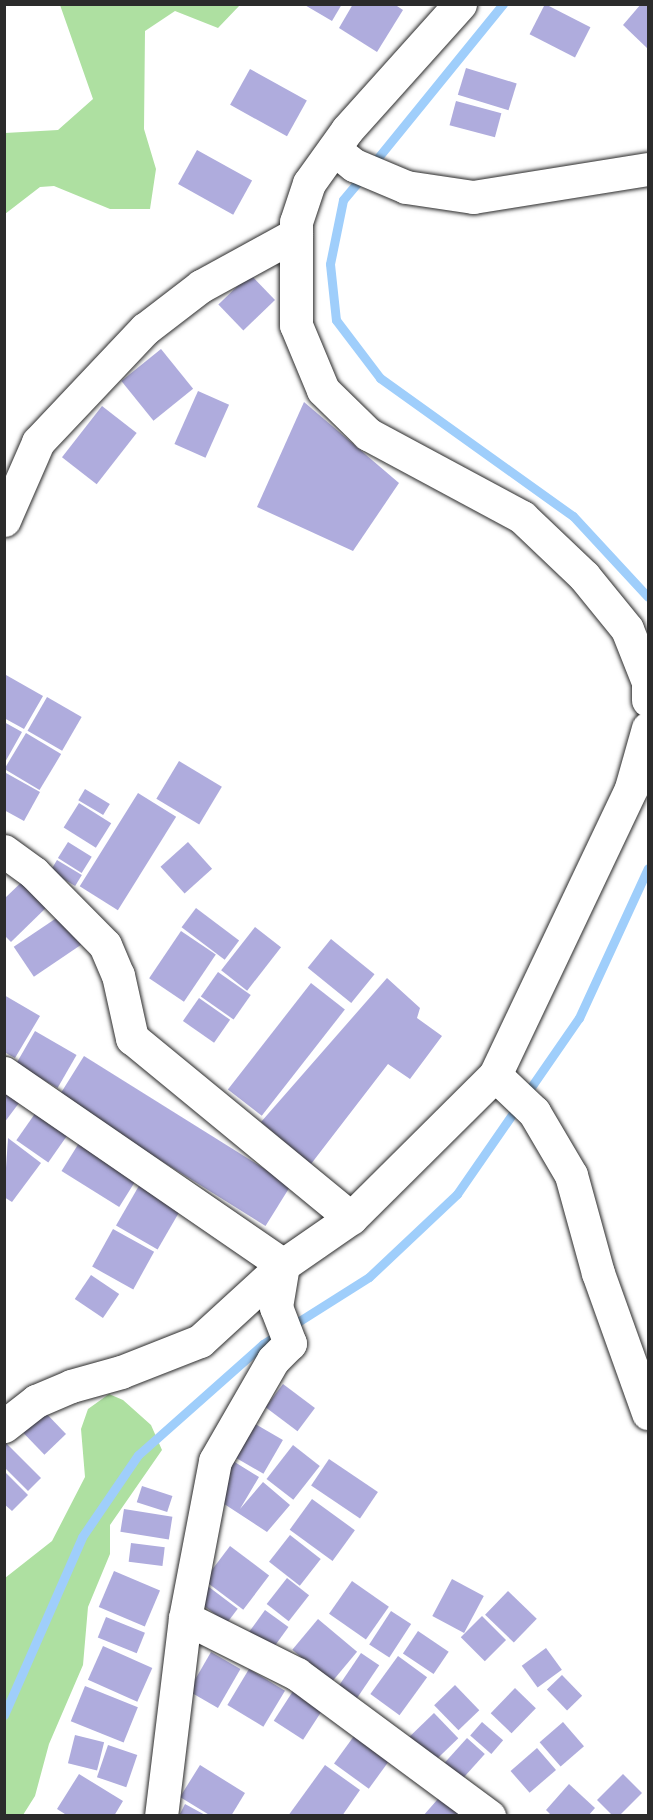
<!DOCTYPE html>
<html>
<head>
<meta charset="utf-8">
<style>
  body { margin:0 }
  #map { position:relative; width:653px; height:1820px; overflow:hidden; background:#fff; font-family:"Balsamiq Sans",sans-serif }
  div>[style] { position:absolute }
  [style*='--x'] { left:calc(var(--x)*1px); top:calc(var(--y)*1px); width:calc(var(--w)*1px); rotate:calc(var(--a)*1deg) }
  .green>* { inset:0; background:#aee0a1 }
  .stream>* { height:9px; margin:-4.5px; padding:0 4.5px; transform-origin:4.5px; border-radius:4.5px; background:#9fcefb }
  .building>* { inset:0; background:#afacdd; transform-origin:0 0 }
  .roads { filter:drop-shadow(0 0 2px #2b2b2b) drop-shadow(0 0 2px #2b2b2b) }
  .minor>* { height:33px; margin:-16.5px; padding:0 16.5px; transform-origin:16.5px; border-radius:16.5px; background:#fff }
  span { translate:-50% -50%; white-space:nowrap; text-align:center; line-height:1.15; -webkit-text-stroke:6px #fff; paint-order:stroke }
  .frame { position:absolute; inset:0; border:6px solid #2b2b2b; pointer-events:none }
</style>
</head>
<body>
<div id="map">
  <div class="green">
    <i style="clip-path:polygon(60px 5px,240px 5px,218px 28px,175px 11px,145px 31px,144px 129px,156px 169px,150px 209px,110px 209px,54px 186px,40px 187px,5px 214px,5px 133px,58px 130px,93px 99px)"></i>
    <i style="clip-path:polygon(109px 1394px,123px 1400px,151px 1425px,162px 1450px,110px 1525px,110px 1554px,88px 1607px,83px 1665px,49px 1744px,35px 1796px,23px 1815px,5px 1815px,5px 1578px,52px 1541px,85px 1477px,81px 1429px,88px 1409px)"></i>
  </div>
  <div class="stream">
    <i style="--x:372;--y:165;--w:208;--a:-50.9"></i>
    <i style="--x:363;--y:176;--w:31;--a:130"></i>
    <i style="--x:343;--y:200;--w:65;--a:101.5"></i>
    <i style="--x:330;--y:264;--w:56;--a:83.9"></i>
    <i style="--x:336;--y:320;--w:73;--a:52.8"></i>
    <i style="--x:380;--y:378;--w:237;--a:35.6"></i>
    <i style="--x:573;--y:516;--w:110;--a:47.2"></i>
    <i style="--x:4;--y:1715;--w:194;--a:-66.3"></i>
    <i style="--x:82;--y:1537;--w:99;--a:-55.7"></i>
    <i style="--x:138;--y:1455;--w:167;--a:-41.6"></i>
    <i style="--x:263;--y:1344;--w:125;--a:-32.3"></i>
    <i style="--x:369;--y:1277;--w:121;--a:-43.3"></i>
    <i style="--x:457;--y:1194;--w:214;--a:-55.3"></i>
    <i style="--x:579;--y:1018;--w:165;--a:-65.3"></i>
  </div>
  <div class="building">
    <i style="clip-path:polygon(303px 4px,342px 4px,332px 21px)"></i>
    <i style="clip-path:polygon(353px 4px,394px 4px,403px 10px,377px 52px,339px 28px)"></i>
    <i style="left:545px;top:4px;width:51px;height:34px;rotate:27deg"></i>
    <i style="clip-path:polygon(641px 4px,648px 4px,648px 49px,623px 25px)"></i>
    <i style="left:466px;top:68px;width:53px;height:28px;rotate:17deg"></i>
    <i style="left:250px;top:69px;width:65px;height:41px;rotate:29deg"></i>
    <i style="left:456px;top:101px;width:47px;height:25px;rotate:15deg"></i>
    <i style="left:197px;top:150px;width:63px;height:39px;rotate:29deg"></i>
    <i style="left:250px;top:274px;width:36px;height:44px;rotate:46deg"></i>
    <i style="left:161px;top:349px;width:51px;height:51px;rotate:51deg"></i>
    <i style="left:198px;top:391px;width:34px;height:58px;rotate:24deg"></i>
    <i style="clip-path:polygon(304px 402px,399px 483px,353px 551px,257px 507px)"></i>
    <i style="left:102px;top:406px;width:44px;height:65px;rotate:38deg"></i>
    <i style="clip-path:polygon(6px 675px,43px 696px,24px 729px,4px 718px)"></i>
    <i style="left:47px;top:697px;width:40px;height:39px;rotate:30deg"></i>
    <i style="clip-path:polygon(4px 722px,22px 732px,4px 764px)"></i>
    <i style="left:26px;top:733px;width:41px;height:42px;rotate:31deg"></i>
    <i style="left:179px;top:761px;width:50px;height:44px;rotate:31deg"></i>
    <i style="clip-path:polygon(6px 773px,40px 792px,24px 821px,4px 810px)"></i>
    <i style="left:85px;top:789px;width:29px;height:13px;rotate:31deg"></i>
    <i style="left:138px;top:793px;width:45px;height:110px;rotate:32deg"></i>
    <i style="left:79px;top:803px;width:38px;height:29px;rotate:32deg"></i>
    <i style="left:68px;top:842px;width:28px;height:19px;rotate:32deg"></i>
    <i style="left:188px;top:842px;width:36px;height:37px;rotate:48deg"></i>
    <i style="left:57px;top:860px;width:29px;height:13px;rotate:31deg"></i>
    <i style="clip-path:polygon(29px 875px,54px 900px,11px 942px,4px 935px,4px 899px)"></i>
    <i style="left:196px;top:908px;width:54px;height:24px;rotate:37deg"></i>
    <i style="left:61px;top:915px;width:36px;height:57px;rotate:56deg"></i>
    <i style="left:255px;top:927px;width:33px;height:55px;rotate:38deg"></i>
    <i style="left:181px;top:931px;width:42px;height:57px;rotate:34deg"></i>
    <i style="left:331px;top:939px;width:56px;height:37px;rotate:39deg"></i>
    <i style="left:218px;top:972px;width:40px;height:30px;rotate:35deg"></i>
    <i style="clip-path:polygon(387px 978px,420px 1008px,417px 1018px,442px 1036px,410px 1079px,388px 1064px,311px 1164px,261px 1122px)"></i>
    <i style="left:311px;top:983px;width:43px;height:135px;rotate:38deg"></i>
    <i style="clip-path:polygon(4px 995px,40px 1016px,15px 1058px,4px 1052px)"></i>
    <i style="left:199px;top:998px;width:38px;height:28px;rotate:35deg"></i>
    <i style="left:35px;top:1031px;width:48px;height:38px;rotate:30deg"></i>
    <i style="left:84px;top:1056px;width:244px;height:48px;rotate:32deg"></i>
    <i style="clip-path:polygon(4px 1093px,19px 1103px,4px 1123px)"></i>
    <i style="left:41px;top:1105px;width:39px;height:43px;rotate:35deg"></i>
    <i style="clip-path:polygon(8px 1138px,41px 1163px,12px 1202px,4px 1197px)"></i>
    <i style="left:79px;top:1143px;width:68px;height:33px;rotate:32deg"></i>
    <i style="left:140px;top:1184px;width:48px;height:48px;rotate:30deg"></i>
    <i style="left:113px;top:1229px;width:47px;height:43px;rotate:29deg"></i>
    <i style="left:91px;top:1275px;width:34px;height:29px;rotate:34deg"></i>
    <i style="left:283px;top:1384px;width:40px;height:29px;rotate:37deg"></i>
    <i style="left:41px;top:1408px;width:36px;height:30px;rotate:46deg"></i>
    <i style="left:250px;top:1421px;width:38px;height:39px;rotate:30deg"></i>
    <i style="clip-path:polygon(4px 1441px,41px 1478px,28px 1491px,4px 1467px)"></i>
    <i style="left:293px;top:1445px;width:34px;height:43px;rotate:38deg"></i>
    <i style="left:329px;top:1459px;width:59px;height:32px;rotate:34deg"></i>
    <i style="clip-path:polygon(233px 1461px,259px 1477px,240px 1509px,263px 1482px,290px 1505px,267px 1532px,212px 1496px)"></i>
    <i style="clip-path:polygon(4px 1471px,28px 1495px,12px 1511px,4px 1504px)"></i>
    <i style="left:142px;top:1486px;width:32px;height:17px;rotate:18deg"></i>
    <i style="left:312px;top:1499px;width:53px;height:38px;rotate:36deg"></i>
    <i style="left:124px;top:1509px;width:49px;height:23px;rotate:9deg"></i>
    <i style="left:290px;top:1535px;width:39px;height:34px;rotate:38deg"></i>
    <i style="left:131px;top:1543px;width:34px;height:19px;rotate:7deg"></i>
    <i style="left:230px;top:1546px;width:49px;height:43px;rotate:37deg"></i>
    <i style="left:114px;top:1571px;width:50px;height:39px;rotate:23deg"></i>
    <i style="left:287px;top:1578px;width:28px;height:33px;rotate:38deg"></i>
    <i style="left:452px;top:1579px;width:36px;height:42px;rotate:28deg"></i>
    <i style="left:352px;top:1581px;width:45px;height:40px;rotate:35deg"></i>
    <i style="left:205px;top:1584px;width:41px;height:18px;rotate:37deg"></i>
    <i style="left:508px;top:1591px;width:40px;height:33px;rotate:44deg"></i>
    <i style="left:265px;top:1610px;width:29px;height:29px;rotate:36deg"></i>
    <i style="left:391px;top:1611px;width:24px;height:40px;rotate:33deg"></i>
    <i style="left:482px;top:1616px;width:34px;height:30px;rotate:45deg"></i>
    <i style="left:106px;top:1617px;width:42px;height:22px;rotate:22deg"></i>
    <i style="left:318px;top:1619px;width:51px;height:40px;rotate:40deg"></i>
    <i style="left:418px;top:1631px;width:37px;height:27px;rotate:34deg"></i>
    <i style="left:103px;top:1646px;width:54px;height:37px;rotate:24deg"></i>
    <i style="left:546px;top:1648px;width:27px;height:30px;rotate:54deg"></i>
    <i style="left:211px;top:1652px;width:34px;height:45px;rotate:30deg"></i>
    <i style="left:361px;top:1653px;width:22px;height:42px;rotate:34deg"></i>
    <i style="left:398px;top:1656px;width:36px;height:47px;rotate:36deg"></i>
    <i style="left:249px;top:1669px;width:42px;height:42px;rotate:31deg"></i>
    <i style="left:562px;top:1675px;width:29px;height:21px;rotate:46deg"></i>
    <i style="left:455px;top:1685px;width:35px;height:29px;rotate:46deg"></i>
    <i style="left:85px;top:1686px;width:57px;height:38px;rotate:22deg"></i>
    <i style="left:295px;top:1688px;width:35px;height:39px;rotate:33deg"></i>
    <i style="left:515px;top:1688px;width:29px;height:35px;rotate:44deg"></i>
    <i style="left:434px;top:1713px;width:35px;height:37px;rotate:46deg"></i>
    <i style="left:482px;top:1722px;width:28px;height:18px;rotate:41deg"></i>
    <i style="left:563px;top:1722px;width:32px;height:31px;rotate:49deg"></i>
    <i style="left:75px;top:1735px;width:30px;height:29px;rotate:14deg"></i>
    <i style="left:354px;top:1736px;width:43px;height:34px;rotate:36deg"></i>
    <i style="left:467px;top:1738px;width:24px;height:33px;rotate:42deg"></i>
    <i style="left:108px;top:1745px;width:31px;height:34px;rotate:19deg"></i>
    <i style="left:537px;top:1748px;width:29px;height:35px;rotate:49deg"></i>
    <i style="clip-path:polygon(200px 1765px,245px 1793px,231px 1816px,211px 1816px,180px 1797px)"></i>
    <i style="clip-path:polygon(325px 1765px,360px 1790px,342px 1816px,288px 1816px)"></i>
    <i style="clip-path:polygon(79px 1774px,123px 1801px,114px 1816px,68px 1816px,57px 1809px)"></i>
    <i style="clip-path:polygon(623px 1774px,642px 1793px,619px 1816px,613px 1816px,597px 1800px)"></i>
    <i style="clip-path:polygon(569px 1784px,595px 1808px,588px 1816px,552px 1816px,546px 1810px)"></i>
    <i style="clip-path:polygon(444px 1792px,465px 1816px,423px 1816px)"></i>
    <i style="clip-path:polygon(185px 1804px,207px 1816px,179px 1816px)"></i>
  </div>
  <div class="roads">
    <div class="minor">
      <i style="--x:460;--y:4;--w:169;--a:131.9"></i>
      <i style="--x:347;--y:130;--w:65;--a:125.6"></i>
      <i style="--x:309;--y:183;--w:41;--a:108.4"></i>
      <i style="--x:296;--y:222;--w:103;--a:90"></i>
      <i style="--x:296;--y:325;--w:70;--a:67.4"></i>
      <i style="--x:323;--y:390;--w:63;--a:44.4"></i>
      <i style="--x:368;--y:434;--w:175;--a:28.3"></i>
      <i style="--x:522;--y:517;--w:86;--a:43.6"></i>
      <i style="--x:584;--y:576;--w:68;--a:50.9"></i>
      <i style="--x:627;--y:629;--w:57;--a:68.4"></i>
      <i style="--x:648;--y:682;--w:18;--a:90"></i>
      <i style="--x:334;--y:149;--w:26;--a:39"></i>
      <i style="--x:354;--y:165;--w:56;--a:22.9"></i>
      <i style="--x:406;--y:187;--w:68;--a:8.5"></i>
      <i style="--x:473;--y:197;--w:177;--a:-9.1"></i>
      <i style="--x:4;--y:520;--w:85;--a:-66.4"></i>
      <i style="--x:38;--y:442;--w:156;--a:-46.6"></i>
      <i style="--x:145;--y:329;--w:71;--a:-37.5"></i>
      <i style="--x:201;--y:286;--w:108;--a:-28.7"></i>
      <i style="--x:4;--y:851;--w:37;--a:36"></i>
      <i style="--x:34;--y:873;--w:101;--a:45.4"></i>
      <i style="--x:105;--y:945;--w:33;--a:67"></i>
      <i style="--x:118;--y:975;--w:65;--a:77.5"></i>
      <i style="--x:132;--y:1038;--w:283;--a:39.4"></i>
      <i style="--x:4;--y:1073;--w:339;--a:34.5"></i>
      <i style="--x:283;--y:1265;--w:43;--a:99.5"></i>
      <i style="--x:276;--y:1307;--w:39;--a:69"></i>
      <i style="--x:290;--y:1343;--w:24;--a:135"></i>
      <i style="--x:273;--y:1360;--w:116;--a:119.9"></i>
      <i style="--x:215;--y:1461;--w:160;--a:100.8"></i>
      <i style="--x:185;--y:1618;--w:199;--a:96.9"></i>
      <i style="--x:495;--y:1075;--w:54;--a:43.5"></i>
      <i style="--x:534;--y:1112;--w:73;--a:59.6"></i>
      <i style="--x:571;--y:1175;--w:102;--a:74.6"></i>
      <i style="--x:598;--y:1273;--w:149;--a:70.3"></i>
      <i style="--x:4;--y:1426;--w:41;--a:-38"></i>
      <i style="--x:36;--y:1401;--w:38;--a:-23"></i>
      <i style="--x:71;--y:1386;--w:52;--a:-15.6"></i>
      <i style="--x:121;--y:1372;--w:85;--a:-21.4"></i>
      <i style="--x:200;--y:1341;--w:113;--a:-42.5"></i>
      <i style="--x:283;--y:1265;--w:83;--a:-34.7"></i>
      <i style="--x:351;--y:1218;--w:203;--a:-44.8"></i>
      <i style="--x:495;--y:1075;--w:318;--a:-64.6"></i>
      <i style="--x:631;--y:788;--w:62;--a:-74.2"></i>
      <i style="--x:185;--y:1618;--w:125;--a:26.6"></i>
      <i style="--x:297;--y:1674;--w:239;--a:36.5"></i>
    </div>
  </div>
  <div class="frame"></div>
</div>
</body>
</html>
